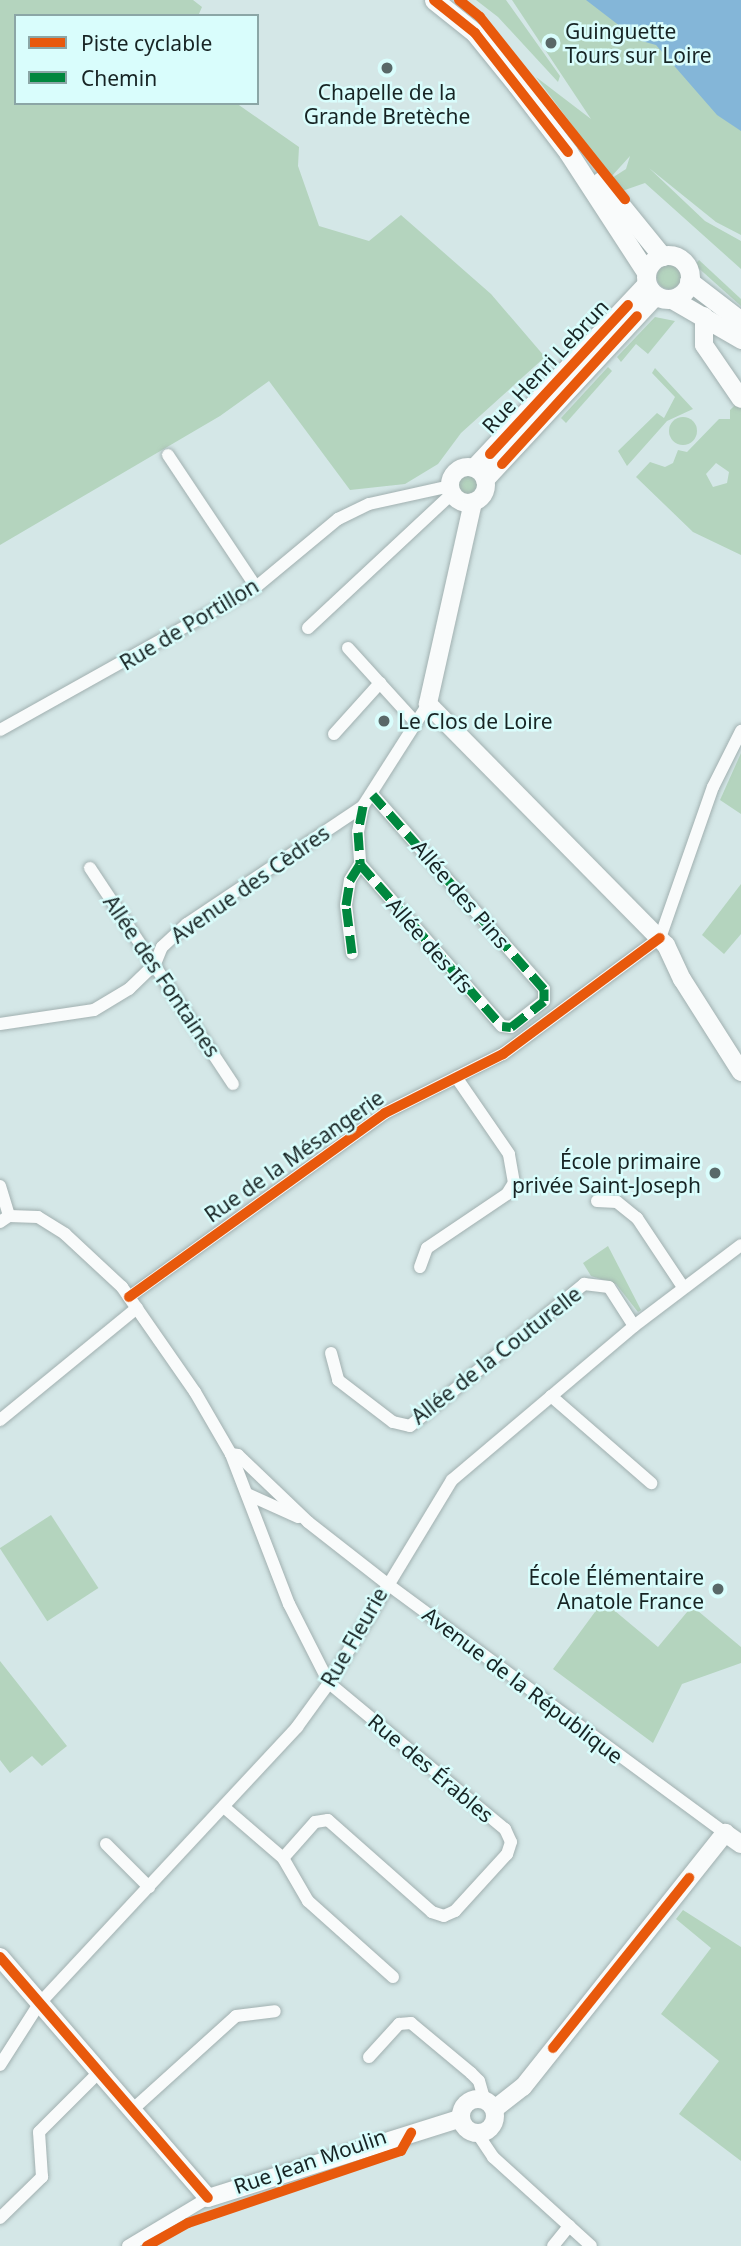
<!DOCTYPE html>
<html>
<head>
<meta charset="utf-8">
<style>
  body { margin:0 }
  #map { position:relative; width:741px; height:2246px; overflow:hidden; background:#d4e7e7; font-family:"Noto Sans",sans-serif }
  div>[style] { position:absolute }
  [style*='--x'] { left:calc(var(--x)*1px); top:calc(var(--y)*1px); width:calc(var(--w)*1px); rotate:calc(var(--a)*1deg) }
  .green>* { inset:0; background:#b4d4be; transform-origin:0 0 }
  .round { border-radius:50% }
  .water>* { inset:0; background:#84b6d8 }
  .roads { filter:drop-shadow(0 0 2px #a1b0b0) drop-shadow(0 0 2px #a1b0b0) }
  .street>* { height:12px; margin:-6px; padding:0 6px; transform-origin:6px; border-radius:6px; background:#f9fbfb }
  .secondary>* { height:18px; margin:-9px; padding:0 9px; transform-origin:9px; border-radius:9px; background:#f9fbfb }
  .secondary>.ring { margin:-9px; padding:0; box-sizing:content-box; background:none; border:18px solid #f9fbfb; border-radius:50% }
  .primary>* { height:19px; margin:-9.5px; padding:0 9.5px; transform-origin:9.5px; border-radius:9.5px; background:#f9fbfb }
  .primary>.ring { margin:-9.5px; padding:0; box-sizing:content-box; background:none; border:19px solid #f9fbfb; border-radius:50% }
  .quiet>* { height:9px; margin-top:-4.5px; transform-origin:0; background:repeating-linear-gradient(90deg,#00873e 0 18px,transparent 0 27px) }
  .cycleway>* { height:10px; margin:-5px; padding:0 5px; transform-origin:5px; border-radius:5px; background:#e8590c }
  .dots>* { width:19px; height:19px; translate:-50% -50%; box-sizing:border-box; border:4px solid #d9fdfc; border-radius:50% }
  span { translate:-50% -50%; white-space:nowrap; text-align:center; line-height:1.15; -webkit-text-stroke:5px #d9fdfc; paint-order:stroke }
  .poi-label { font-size:21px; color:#172424 }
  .left { translate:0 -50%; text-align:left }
  .right { translate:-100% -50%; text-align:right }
  .street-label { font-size:21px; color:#172424 }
  .legend { position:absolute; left:14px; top:14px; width:245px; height:91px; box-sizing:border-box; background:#d9fdfc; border:2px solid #8ba6a6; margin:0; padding:9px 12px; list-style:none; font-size:21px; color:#172424 }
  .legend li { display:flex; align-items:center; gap:14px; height:35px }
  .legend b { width:35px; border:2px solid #8ba6a6 }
</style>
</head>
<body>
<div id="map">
  <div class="green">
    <i style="clip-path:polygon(0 0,193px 0,202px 7px,198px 16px,16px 16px,16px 103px,236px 103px,299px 147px,298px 166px,319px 226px,369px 241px,401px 215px,491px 294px,545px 357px,461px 433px,438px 464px,405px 484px,350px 490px,269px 381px,220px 416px,0 545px)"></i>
    <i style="clip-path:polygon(476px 0,506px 0,560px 76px,558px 82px,498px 17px)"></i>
    <i style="clip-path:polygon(512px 0,741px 0,741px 235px,716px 222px,649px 168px,705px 221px,741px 241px,741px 269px,645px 183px,622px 191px,612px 178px,626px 169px,630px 156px,611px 177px,536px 77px,591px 119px)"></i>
    <i style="clip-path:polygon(699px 260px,741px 299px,741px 306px,695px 265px)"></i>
    <i class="round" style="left:657px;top:265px;width:24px;height:24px"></i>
    <i style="clip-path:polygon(655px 317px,675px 321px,648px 354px,636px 344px,621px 362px,617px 357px)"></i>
    <i style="clip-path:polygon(608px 367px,612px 371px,566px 423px,561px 418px)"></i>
    <i style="clip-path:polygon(655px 368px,693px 409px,667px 421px,627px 466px,618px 451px,657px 413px,664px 418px,675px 397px,652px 373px)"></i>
    <i style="clip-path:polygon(evenodd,739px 401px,741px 404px,741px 555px,693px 532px,636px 477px,650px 462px,665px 467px,673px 463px,678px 450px,687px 452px,719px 419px,730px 419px,730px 410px,739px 401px,716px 463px,729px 472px,727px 483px,713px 487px,706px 474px,716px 463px)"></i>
    <i class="round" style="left:669px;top:417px;width:28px;height:28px"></i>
    <i class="round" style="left:456px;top:473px;width:24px;height:24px"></i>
    <i style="clip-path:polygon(741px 753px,741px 814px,720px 800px)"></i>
    <i style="clip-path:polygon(741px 884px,741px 934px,724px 954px,702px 935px)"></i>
    <i style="clip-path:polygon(608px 1246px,641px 1310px,638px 1312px,616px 1284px,591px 1276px,583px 1263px)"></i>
    <i style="left:51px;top:1515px;width:87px;height:61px;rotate:57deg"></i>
    <i style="clip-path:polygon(603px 1601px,658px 1647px,692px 1606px,741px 1647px,741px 1663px,682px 1684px,653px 1743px,553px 1669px)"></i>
    <i style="clip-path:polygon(0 1661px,67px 1746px,42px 1766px,32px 1756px,10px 1773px,0 1760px)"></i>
    <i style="clip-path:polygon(683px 1910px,741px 1947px,741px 2161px,679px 2114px,719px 2061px,661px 2014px,711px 1948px,676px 1919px)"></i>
  </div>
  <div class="water">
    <i style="clip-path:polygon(586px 0,741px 0,741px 131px,717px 115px,656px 45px,638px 40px)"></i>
  </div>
  <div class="roads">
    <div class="street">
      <i style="--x:168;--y:455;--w:159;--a:56.3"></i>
      <i style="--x:308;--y:628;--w:198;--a:-43"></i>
      <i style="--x:348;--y:648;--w:100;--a:47.8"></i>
      <i style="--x:0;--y:730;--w:293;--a:-29.2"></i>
      <i style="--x:256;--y:587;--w:107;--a:-39.7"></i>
      <i style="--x:338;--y:519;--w:34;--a:-26"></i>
      <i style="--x:369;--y:504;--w:84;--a:-12.4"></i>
      <i style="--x:334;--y:734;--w:69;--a:-48"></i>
      <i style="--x:363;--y:806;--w:26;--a:101"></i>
      <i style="--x:358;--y:832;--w:32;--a:86"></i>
      <i style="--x:360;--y:864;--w:215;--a:48.8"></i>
      <i style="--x:502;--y:1026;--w:9;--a:6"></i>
      <i style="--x:511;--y:1027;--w:42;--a:-38.2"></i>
      <i style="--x:544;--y:1001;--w:12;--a:-90"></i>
      <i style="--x:544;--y:989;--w:259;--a:-131.4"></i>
      <i style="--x:90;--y:868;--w:259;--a:56.5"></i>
      <i style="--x:352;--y:953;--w:48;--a:-97.1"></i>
      <i style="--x:346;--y:905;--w:25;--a:-81"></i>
      <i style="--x:350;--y:880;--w:19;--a:-58"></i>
      <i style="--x:0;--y:1024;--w:95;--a:-8.5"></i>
      <i style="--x:94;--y:1010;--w:41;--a:-31"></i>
      <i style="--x:129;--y:989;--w:36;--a:-44"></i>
      <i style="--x:155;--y:964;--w:18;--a:-68"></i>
      <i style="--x:162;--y:947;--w:34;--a:-43"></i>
      <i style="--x:187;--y:924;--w:212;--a:-33.8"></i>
      <i style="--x:363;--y:806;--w:121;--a:-57.5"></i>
      <i style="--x:0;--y:1186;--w:31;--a:73"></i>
      <i style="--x:597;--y:1201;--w:20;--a:3"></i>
      <i style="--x:617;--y:1202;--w:26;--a:39"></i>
      <i style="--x:637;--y:1218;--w:83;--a:56.3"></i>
      <i style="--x:0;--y:1222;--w:11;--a:-34"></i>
      <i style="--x:9;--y:1216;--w:29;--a:2"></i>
      <i style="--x:38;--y:1217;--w:32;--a:32"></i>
      <i style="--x:65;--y:1234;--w:78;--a:42.9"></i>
      <i style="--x:122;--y:1287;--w:128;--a:55.2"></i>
      <i style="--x:195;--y:1392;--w:72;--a:59.9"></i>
      <i style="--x:231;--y:1454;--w:161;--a:68.9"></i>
      <i style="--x:289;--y:1604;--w:89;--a:63.1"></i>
      <i style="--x:329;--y:1683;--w:229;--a:39.7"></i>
      <i style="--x:505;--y:1829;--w:14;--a:65"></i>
      <i style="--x:511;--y:1842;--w:13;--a:108"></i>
      <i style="--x:507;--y:1854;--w:77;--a:132.4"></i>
      <i style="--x:455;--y:1911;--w:12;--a:156"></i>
      <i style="--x:444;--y:1916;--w:13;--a:-162"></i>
      <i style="--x:432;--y:1912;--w:139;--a:-138.5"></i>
      <i style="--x:328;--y:1820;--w:13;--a:171"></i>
      <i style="--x:315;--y:1822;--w:48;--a:131.6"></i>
      <i style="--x:420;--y:1267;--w:20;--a:-70"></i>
      <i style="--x:427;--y:1248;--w:97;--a:-34"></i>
      <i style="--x:507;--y:1194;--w:13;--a:-58"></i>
      <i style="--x:514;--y:1183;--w:29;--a:-100"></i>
      <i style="--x:509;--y:1154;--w:93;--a:-124.5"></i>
      <i style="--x:129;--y:1297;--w:315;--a:-35.7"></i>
      <i style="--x:385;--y:1113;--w:132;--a:-26.6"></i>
      <i style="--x:503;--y:1054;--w:195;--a:-36.5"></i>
      <i style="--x:660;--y:938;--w:160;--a:-70.7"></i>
      <i style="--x:713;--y:787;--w:63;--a:-63.4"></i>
      <i style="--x:331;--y:1353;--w:28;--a:75"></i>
      <i style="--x:338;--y:1380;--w:69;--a:37.4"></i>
      <i style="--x:393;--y:1422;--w:17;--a:13"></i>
      <i style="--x:410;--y:1426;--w:225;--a:-39.2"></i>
      <i style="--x:584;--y:1284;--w:25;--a:7"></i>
      <i style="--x:609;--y:1287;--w:46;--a:57.3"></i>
      <i style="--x:551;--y:1396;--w:133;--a:41"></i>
      <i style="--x:0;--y:1420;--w:177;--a:-39.3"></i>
      <i style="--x:231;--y:1454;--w:7;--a:8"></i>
      <i style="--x:238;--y:1455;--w:97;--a:43.7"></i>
      <i style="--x:308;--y:1522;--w:99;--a:38"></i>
      <i style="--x:386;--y:1583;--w:421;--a:36.4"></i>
      <i style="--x:247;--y:1494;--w:56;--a:24.3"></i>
      <i style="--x:225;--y:1808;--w:77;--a:40.8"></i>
      <i style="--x:283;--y:1858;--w:50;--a:59.8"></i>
      <i style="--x:308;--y:1901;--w:114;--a:41.8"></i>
      <i style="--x:106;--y:1844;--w:61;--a:45"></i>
      <i style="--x:369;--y:2057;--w:45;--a:-47.7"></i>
      <i style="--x:399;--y:2024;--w:12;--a:-5"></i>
      <i style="--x:411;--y:2023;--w:78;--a:39.8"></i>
      <i style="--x:471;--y:2073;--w:11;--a:45"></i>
      <i style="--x:479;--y:2081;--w:19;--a:74"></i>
      <i style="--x:0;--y:2065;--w:72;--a:-57.4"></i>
      <i style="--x:39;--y:2004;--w:379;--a:-47"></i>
      <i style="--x:297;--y:1727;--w:54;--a:-54"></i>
      <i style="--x:329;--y:1683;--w:237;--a:-58.8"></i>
      <i style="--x:452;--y:1480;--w:238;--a:-40.2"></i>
      <i style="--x:634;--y:1326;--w:134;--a:-37.1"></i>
      <i style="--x:132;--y:2110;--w:140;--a:-42.1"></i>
      <i style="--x:236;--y:2016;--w:39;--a:-7"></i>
      <i style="--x:477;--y:2133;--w:29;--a:56"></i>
      <i style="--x:493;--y:2157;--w:132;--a:42.2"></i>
      <i style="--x:0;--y:2218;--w:59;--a:-44.3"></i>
      <i style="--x:42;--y:2177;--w:45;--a:-93.8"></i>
      <i style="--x:39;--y:2132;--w:85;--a:-45"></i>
      <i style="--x:128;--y:2246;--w:93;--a:-31"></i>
      <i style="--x:553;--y:2246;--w:26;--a:-51"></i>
    </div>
    <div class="secondary">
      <i style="--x:704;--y:316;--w:29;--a:90"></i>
      <i style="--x:704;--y:345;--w:65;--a:55.6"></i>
      <i class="ring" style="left:450px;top:467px;width:18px;height:18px"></i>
      <i style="--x:474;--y:468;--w:253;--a:-46.8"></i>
      <i style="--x:485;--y:480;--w:251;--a:-47.1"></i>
      <i style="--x:473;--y:502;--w:207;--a:102.6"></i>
      <i style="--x:428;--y:704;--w:339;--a:45.4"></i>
      <i style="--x:666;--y:945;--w:38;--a:65"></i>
      <i style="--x:682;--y:979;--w:110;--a:57.6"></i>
      <i style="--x:0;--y:1957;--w:318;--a:49.2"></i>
      <i style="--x:208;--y:2198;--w:262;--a:-17.5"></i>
      <i class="ring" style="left:461px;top:2099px;width:16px;height:16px"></i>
      <i style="--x:497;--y:2107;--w:33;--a:-38"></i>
      <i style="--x:523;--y:2087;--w:325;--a:-51.5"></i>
      <i style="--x:725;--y:1833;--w:19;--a:35"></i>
    </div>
    <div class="primary">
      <i style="--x:434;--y:0;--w:53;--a:38.8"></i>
      <i style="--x:475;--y:33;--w:67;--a:51.1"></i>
      <i style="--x:517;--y:85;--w:84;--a:52.7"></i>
      <i style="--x:568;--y:152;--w:143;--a:57"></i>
      <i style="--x:601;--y:181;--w:97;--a:50.9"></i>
      <i class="ring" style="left:646px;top:255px;width:25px;height:25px"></i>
      <i style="--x:689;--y:281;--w:66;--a:37.6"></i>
      <i style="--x:672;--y:299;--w:80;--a:30.1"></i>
    </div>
  </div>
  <div class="quiet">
    <i style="--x:363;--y:806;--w:26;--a:101"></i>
    <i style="--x:358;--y:832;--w:32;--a:86"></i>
    <i style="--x:360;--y:864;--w:215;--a:48.8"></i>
    <i style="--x:502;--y:1026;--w:9;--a:6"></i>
    <i style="--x:511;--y:1027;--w:42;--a:-38.2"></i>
    <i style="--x:544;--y:1001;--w:12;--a:-90"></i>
    <i style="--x:544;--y:989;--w:259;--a:-131.4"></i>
    <i style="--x:352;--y:953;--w:48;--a:-97.1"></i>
    <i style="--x:346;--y:905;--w:25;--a:-81"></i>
    <i style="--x:350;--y:880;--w:19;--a:-58"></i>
  </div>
  <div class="cycleway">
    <i style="--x:434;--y:0;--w:53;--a:38.8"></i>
    <i style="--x:475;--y:33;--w:151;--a:52"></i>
    <i style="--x:459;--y:0;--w:27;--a:39"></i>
    <i style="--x:480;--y:17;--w:233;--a:51.5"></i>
    <i style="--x:490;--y:454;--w:203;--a:-47.2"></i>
    <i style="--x:502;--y:464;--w:200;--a:-47.6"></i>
    <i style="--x:129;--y:1297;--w:315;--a:-35.7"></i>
    <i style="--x:385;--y:1113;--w:132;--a:-26.6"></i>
    <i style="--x:503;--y:1054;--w:195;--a:-36.5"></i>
    <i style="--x:0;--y:1957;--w:318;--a:49.2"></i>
    <i style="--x:553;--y:2048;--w:218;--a:-51.3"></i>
    <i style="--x:147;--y:2246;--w:47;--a:-29.3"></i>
    <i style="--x:188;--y:2223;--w:225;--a:-18.7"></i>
    <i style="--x:401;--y:2151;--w:21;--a:-61"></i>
  </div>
  <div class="dots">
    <i style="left:551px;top:43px;background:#596868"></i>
    <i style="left:387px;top:68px;background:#596868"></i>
    <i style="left:384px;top:721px;background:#596868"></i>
    <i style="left:715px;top:1173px;background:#596868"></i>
    <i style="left:718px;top:1589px;background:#596868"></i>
  </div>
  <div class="poi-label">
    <span class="left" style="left:565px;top:43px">Guinguette<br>Tours sur Loire</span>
    <span style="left:387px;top:104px">Chapelle de la<br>Grande Bretèche</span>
    <span class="left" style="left:398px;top:721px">Le Clos de Loire</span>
    <span class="right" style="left:701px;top:1173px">École primaire<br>privée Saint-Joseph</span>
    <span class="right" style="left:704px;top:1589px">École Élémentaire<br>Anatole France</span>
  </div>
  <div class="street-label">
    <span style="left:545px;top:366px;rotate:-47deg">Rue Henri Lebrun</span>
    <span style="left:189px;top:624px;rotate:-31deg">Rue de Portillon</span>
    <span style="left:250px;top:884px;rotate:-35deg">Avenue des Cèdres</span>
    <span style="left:461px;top:894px;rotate:49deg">Allée des Pins</span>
    <span style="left:430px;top:945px;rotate:49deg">Allée des Ifs</span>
    <span style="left:162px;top:976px;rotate:56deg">Allée des Fontaines</span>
    <span style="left:294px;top:1156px;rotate:-35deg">Rue de la Mésangerie</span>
    <span style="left:496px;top:1355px;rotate:-38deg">Allée de la Couturelle</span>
    <span style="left:354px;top:1637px;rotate:-60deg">Rue Fleurie</span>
    <span style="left:523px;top:1685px;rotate:37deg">Avenue de la République</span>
    <span style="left:431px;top:1768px;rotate:40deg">Rue des Érables</span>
    <span style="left:310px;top:2161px;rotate:-19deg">Rue Jean Moulin</span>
  </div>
  <ul class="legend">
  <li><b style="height:9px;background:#e8590c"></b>Piste cyclable</li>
  <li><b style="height:9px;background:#00873e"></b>Chemin</li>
  </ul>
</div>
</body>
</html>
